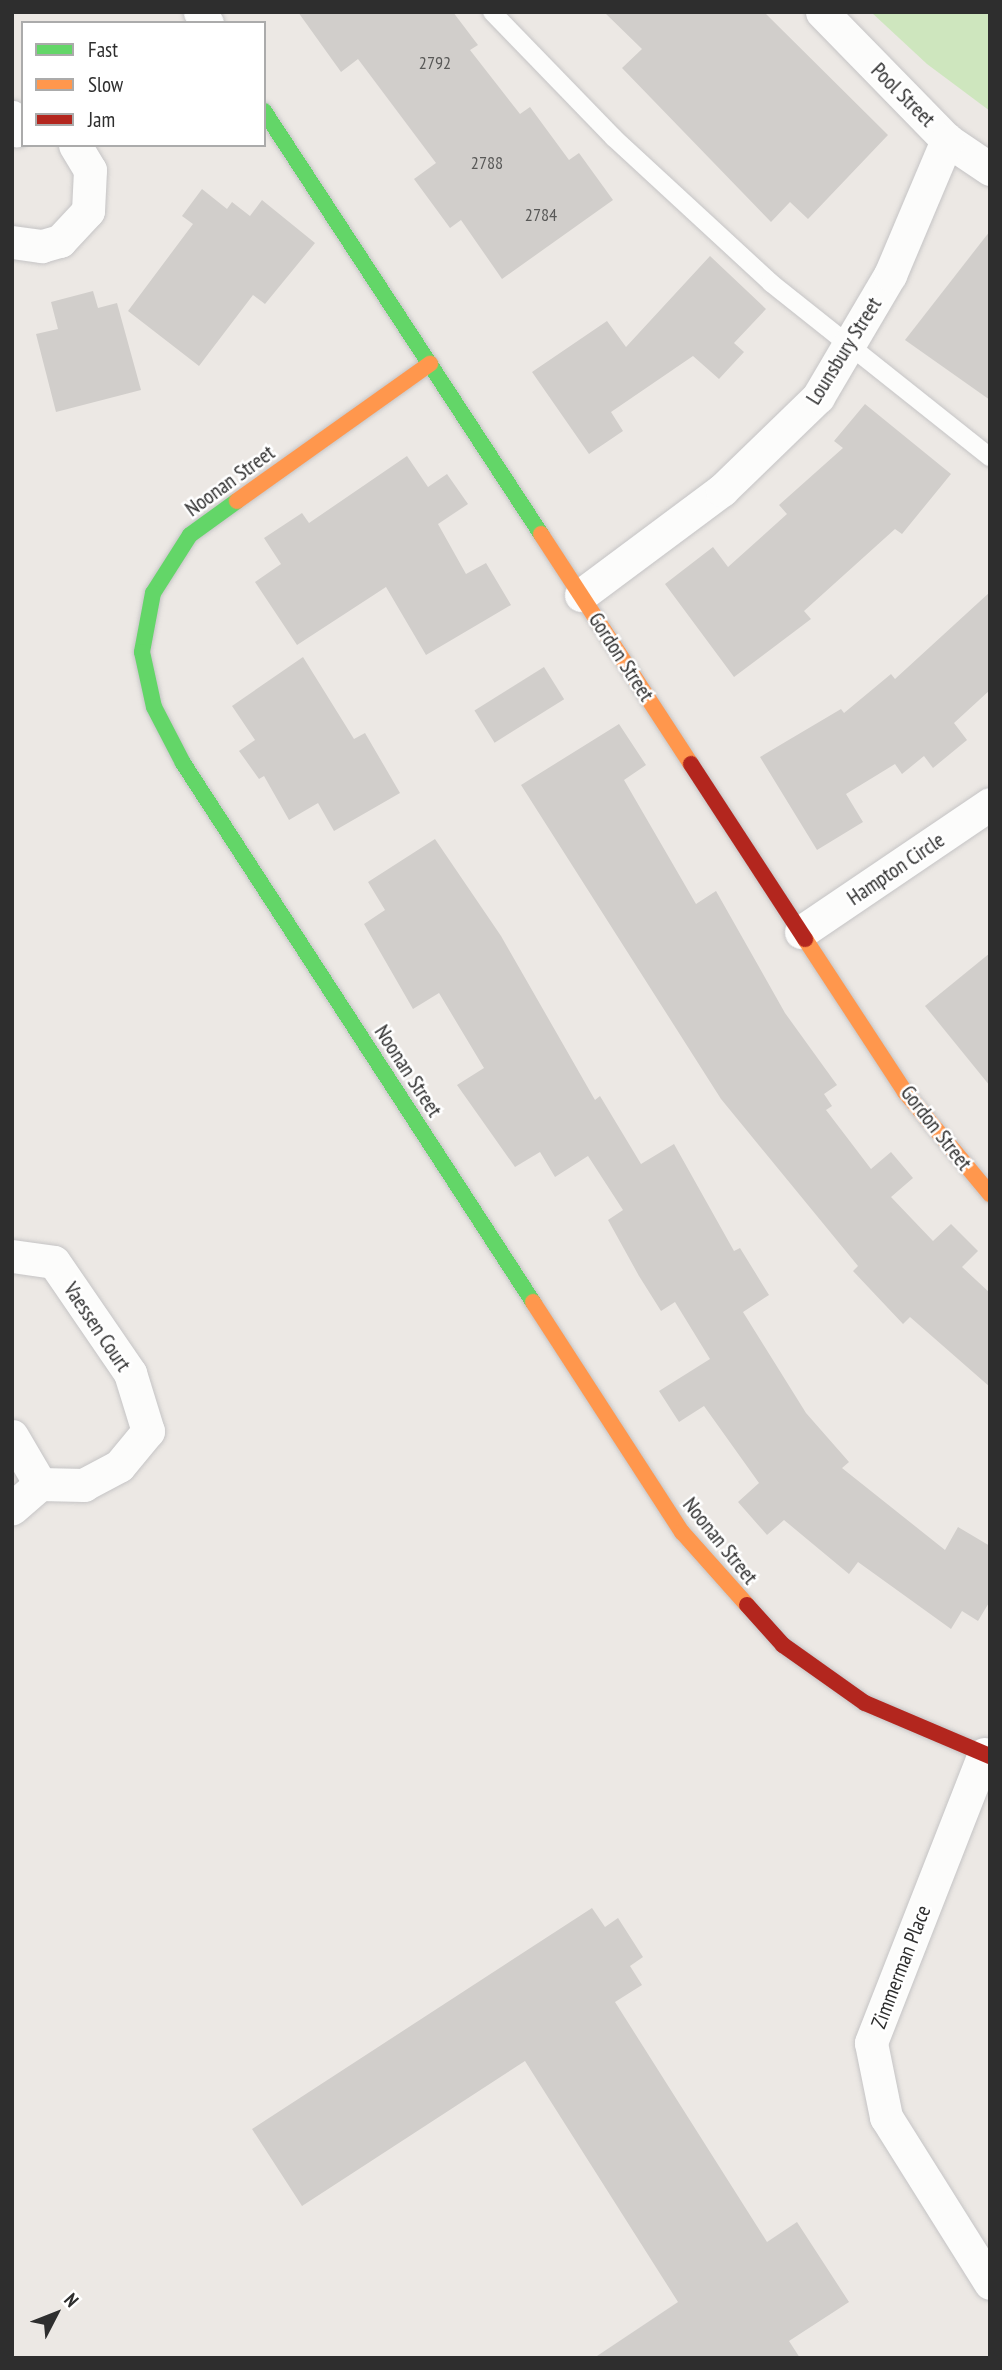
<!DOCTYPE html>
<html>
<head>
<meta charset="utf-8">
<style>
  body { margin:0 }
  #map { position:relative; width:1002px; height:2370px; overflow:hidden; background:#ece8e4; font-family:"PT Sans Narrow",sans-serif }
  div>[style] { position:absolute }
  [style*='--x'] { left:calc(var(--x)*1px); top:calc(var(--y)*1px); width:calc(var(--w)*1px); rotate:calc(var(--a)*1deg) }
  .green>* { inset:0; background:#cee6be }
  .building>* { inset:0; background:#d1cecb; transform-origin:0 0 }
  .roads { filter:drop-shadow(0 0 2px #c5c4c5) drop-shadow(0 0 2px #c5c4c5) }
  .lane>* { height:18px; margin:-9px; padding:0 9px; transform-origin:9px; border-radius:9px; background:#fcfcfb }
  .street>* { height:33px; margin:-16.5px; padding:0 16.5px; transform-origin:16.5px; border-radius:16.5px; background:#fcfcfb }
  .fast>* { height:16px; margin:-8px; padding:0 8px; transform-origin:8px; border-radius:8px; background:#63d668 }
  .slow>* { height:16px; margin:-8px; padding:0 8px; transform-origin:8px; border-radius:8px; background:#ff974d }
  .jam>* { height:16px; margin:-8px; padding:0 8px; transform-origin:8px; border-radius:8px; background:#b3261e }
  span { translate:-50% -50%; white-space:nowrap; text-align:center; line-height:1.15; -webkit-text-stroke:5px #fff; paint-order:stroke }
  .number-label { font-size:18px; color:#585857 }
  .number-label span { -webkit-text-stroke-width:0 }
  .street-label { font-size:21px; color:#2e2e2e }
  .frame { position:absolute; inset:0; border:14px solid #2e2e2e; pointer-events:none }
  .legend { position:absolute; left:21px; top:21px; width:245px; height:126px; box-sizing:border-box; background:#fff; border:2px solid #ababab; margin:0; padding:9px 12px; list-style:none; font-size:21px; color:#2e2e2e }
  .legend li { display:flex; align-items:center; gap:14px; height:35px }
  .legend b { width:35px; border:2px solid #ababab }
  .north { position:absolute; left:21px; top:2279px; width:70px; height:70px; -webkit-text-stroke:5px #fff; paint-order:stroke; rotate:48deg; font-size:19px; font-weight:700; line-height:28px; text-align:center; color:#2e2e2e }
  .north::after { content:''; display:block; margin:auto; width:24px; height:32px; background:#2e2e2e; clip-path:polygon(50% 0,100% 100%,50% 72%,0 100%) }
</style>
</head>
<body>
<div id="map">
  <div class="green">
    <i style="clip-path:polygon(871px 12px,990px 12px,990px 111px,927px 64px)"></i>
  </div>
  <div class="building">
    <i style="clip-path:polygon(298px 12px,453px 12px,478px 45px,470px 50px,520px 114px,530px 107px,569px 160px,579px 153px,613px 200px,502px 279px,461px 220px,450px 228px,414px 179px,436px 163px,358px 59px,341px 72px)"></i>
    <i style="clip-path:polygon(604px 12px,764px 12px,888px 135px,808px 219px,790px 202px,771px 222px,622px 68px,642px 49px)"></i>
    <i style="clip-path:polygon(202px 189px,227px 209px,232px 202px,250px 216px,262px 200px,315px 243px,265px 304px,253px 295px,199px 366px,128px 311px,193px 224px,182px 216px)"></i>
    <i style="clip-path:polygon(990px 231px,990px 400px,905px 340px)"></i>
    <i style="clip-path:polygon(710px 256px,766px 309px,734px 343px,744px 352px,719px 379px,693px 356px,611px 412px,623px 431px,589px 454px,532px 372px,607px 321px,626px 347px)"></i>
    <i style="clip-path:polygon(93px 291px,98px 308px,117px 303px,141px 390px,56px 412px,36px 334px,58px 329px,51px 302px)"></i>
    <i style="clip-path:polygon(865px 404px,951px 474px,902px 534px,895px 529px,804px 611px,811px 619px,734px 677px,665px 584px,713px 547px,728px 567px,787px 514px,779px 505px,843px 448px,834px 441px)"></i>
    <i style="clip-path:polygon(407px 456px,428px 487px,447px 474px,468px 504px,438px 524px,466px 574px,486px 563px,511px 605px,426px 655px,386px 587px,297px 645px,255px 582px,281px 564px,264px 538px,302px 513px,309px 523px)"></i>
    <i style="clip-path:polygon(990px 592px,990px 690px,954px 723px,967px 740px,933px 768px,924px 756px,902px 774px,895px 764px,846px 794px,863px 822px,817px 850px,760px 757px,841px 709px,844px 713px,891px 674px,895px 679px)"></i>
    <i style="clip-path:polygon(303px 657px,354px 739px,365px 733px,400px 793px,334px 831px,318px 803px,289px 820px,264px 776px,259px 779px,239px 751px,255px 740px,232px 706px)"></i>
    <i style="left:544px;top:667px;width:38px;height:82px;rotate:58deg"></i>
    <i style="clip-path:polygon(619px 724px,646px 765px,624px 780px,696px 904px,716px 891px,785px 1013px,837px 1085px,824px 1094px,832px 1106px,826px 1110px,871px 1169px,891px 1152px,913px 1178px,891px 1197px,933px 1241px,951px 1224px,978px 1251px,962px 1267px,990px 1293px,990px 1387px,910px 1317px,903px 1324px,853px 1271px,858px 1266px,721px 1099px,521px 785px)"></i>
    <i style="clip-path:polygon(435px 839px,501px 936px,595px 1100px,600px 1096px,641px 1164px,674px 1144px,734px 1251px,740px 1248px,769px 1295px,743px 1312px,806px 1413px,849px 1462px,842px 1468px,945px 1550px,958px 1527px,990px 1546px,990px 1601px,978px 1621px,962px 1611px,951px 1629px,858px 1562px,849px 1574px,784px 1520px,767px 1535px,738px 1502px,759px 1483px,704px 1406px,679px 1422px,659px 1391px,710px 1359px,675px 1302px,661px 1311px,639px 1276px,608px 1220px,623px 1210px,588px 1156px,555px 1177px,540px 1152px,515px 1167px,457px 1085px,484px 1068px,439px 993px,413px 1009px,364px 924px,385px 910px,368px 882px)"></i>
    <i style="clip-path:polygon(990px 953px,990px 1086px,925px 1006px)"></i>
    <i style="clip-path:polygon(592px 1908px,605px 1927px,618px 1918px,643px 1957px,630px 1966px,642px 1985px,615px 2002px,767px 2242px,797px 2222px,849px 2302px,789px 2341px,800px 2358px,594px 2358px,678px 2302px,525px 2061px,302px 2206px,252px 2129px)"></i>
  </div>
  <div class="roads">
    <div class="lane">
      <i style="--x:492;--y:12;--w:175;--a:45.9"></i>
      <i style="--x:614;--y:138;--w:214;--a:42.7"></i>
      <i style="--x:771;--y:283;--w:280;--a:38.5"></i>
    </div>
    <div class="street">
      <i style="--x:200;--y:12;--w:13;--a:58"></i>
      <i style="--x:822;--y:12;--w:179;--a:45.7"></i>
      <i style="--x:947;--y:140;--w:52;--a:34"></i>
      <i style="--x:12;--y:117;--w:14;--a:73"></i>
      <i style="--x:12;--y:242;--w:30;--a:8"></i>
      <i style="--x:42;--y:246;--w:19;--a:-16"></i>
      <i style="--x:60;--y:241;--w:41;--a:-47"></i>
      <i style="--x:88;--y:211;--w:41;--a:-87.2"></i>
      <i style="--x:90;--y:170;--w:29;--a:-121"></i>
      <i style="--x:581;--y:595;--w:176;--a:-36.7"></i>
      <i style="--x:722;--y:490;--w:134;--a:-44.1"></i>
      <i style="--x:818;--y:397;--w:142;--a:-59.5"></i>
      <i style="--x:890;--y:275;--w:147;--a:-67.1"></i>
      <i style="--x:801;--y:932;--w:228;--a:-34.1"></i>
      <i style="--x:12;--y:1256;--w:42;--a:8.1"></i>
      <i style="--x:54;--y:1262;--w:135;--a:55.6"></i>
      <i style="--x:130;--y:1373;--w:61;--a:72.8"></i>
      <i style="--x:148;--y:1431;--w:45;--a:129.6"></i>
      <i style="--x:119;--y:1466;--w:40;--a:152"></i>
      <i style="--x:84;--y:1485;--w:44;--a:-178.7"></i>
      <i style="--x:40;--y:1484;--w:37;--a:139"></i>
      <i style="--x:12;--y:1436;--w:56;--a:59.7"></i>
      <i style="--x:984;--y:1754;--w:310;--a:111.4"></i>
      <i style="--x:871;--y:2043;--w:76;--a:78.5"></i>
      <i style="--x:886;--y:2117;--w:196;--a:57.9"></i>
    </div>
    <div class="fast">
      <i style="--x:264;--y:111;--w:506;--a:56.78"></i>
      <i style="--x:237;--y:501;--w:58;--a:144.1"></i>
      <i style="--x:190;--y:535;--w:69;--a:122.5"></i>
      <i style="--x:153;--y:593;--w:60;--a:100.6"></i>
      <i style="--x:142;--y:652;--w:56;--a:77.7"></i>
      <i style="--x:154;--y:707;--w:63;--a:62.6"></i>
      <i style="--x:183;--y:763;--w:643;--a:57"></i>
    </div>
    <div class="slow">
      <i style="--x:237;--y:501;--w:237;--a:-35.4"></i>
      <i style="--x:541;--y:534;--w:275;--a:56.9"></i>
      <i style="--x:805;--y:939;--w:183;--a:56.8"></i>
      <i style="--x:905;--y:1092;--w:133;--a:50.2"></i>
      <i style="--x:533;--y:1302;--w:274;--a:57.1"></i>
      <i style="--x:682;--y:1532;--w:98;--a:48.3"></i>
    </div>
    <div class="jam">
      <i style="--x:691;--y:764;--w:209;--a:56.9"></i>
      <i style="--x:747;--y:1605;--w:54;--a:48"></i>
      <i style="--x:783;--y:1645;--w:100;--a:35.3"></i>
      <i style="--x:865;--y:1703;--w:136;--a:23"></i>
    </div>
  </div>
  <div class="number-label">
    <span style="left:435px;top:63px">2792</span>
    <span style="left:487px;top:163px">2788</span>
    <span style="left:541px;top:215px">2784</span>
  </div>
  <div class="street-label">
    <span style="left:903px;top:95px;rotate:45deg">Pool Street</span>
    <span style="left:844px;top:351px;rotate:-58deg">Lounsbury Street</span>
    <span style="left:230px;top:481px;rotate:-36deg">Noonan Street</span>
    <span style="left:621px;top:657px;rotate:57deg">Gordon Street</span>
    <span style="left:896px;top:869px;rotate:-34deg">Hampton Circle</span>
    <span style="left:408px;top:1071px;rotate:57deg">Noonan Street</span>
    <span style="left:936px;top:1128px;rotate:52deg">Gordon Street</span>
    <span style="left:97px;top:1327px;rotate:56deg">Vaessen Court</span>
    <span style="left:720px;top:1541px;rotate:51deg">Noonan Street</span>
    <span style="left:901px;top:1967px;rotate:-69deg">Zimmerman Place</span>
  </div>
  <div class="frame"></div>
  <ul class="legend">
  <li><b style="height:9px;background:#63d668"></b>Fast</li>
  <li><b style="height:9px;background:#ff974d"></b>Slow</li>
  <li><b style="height:9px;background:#b3261e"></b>Jam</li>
  </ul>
  <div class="north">N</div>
</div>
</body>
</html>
